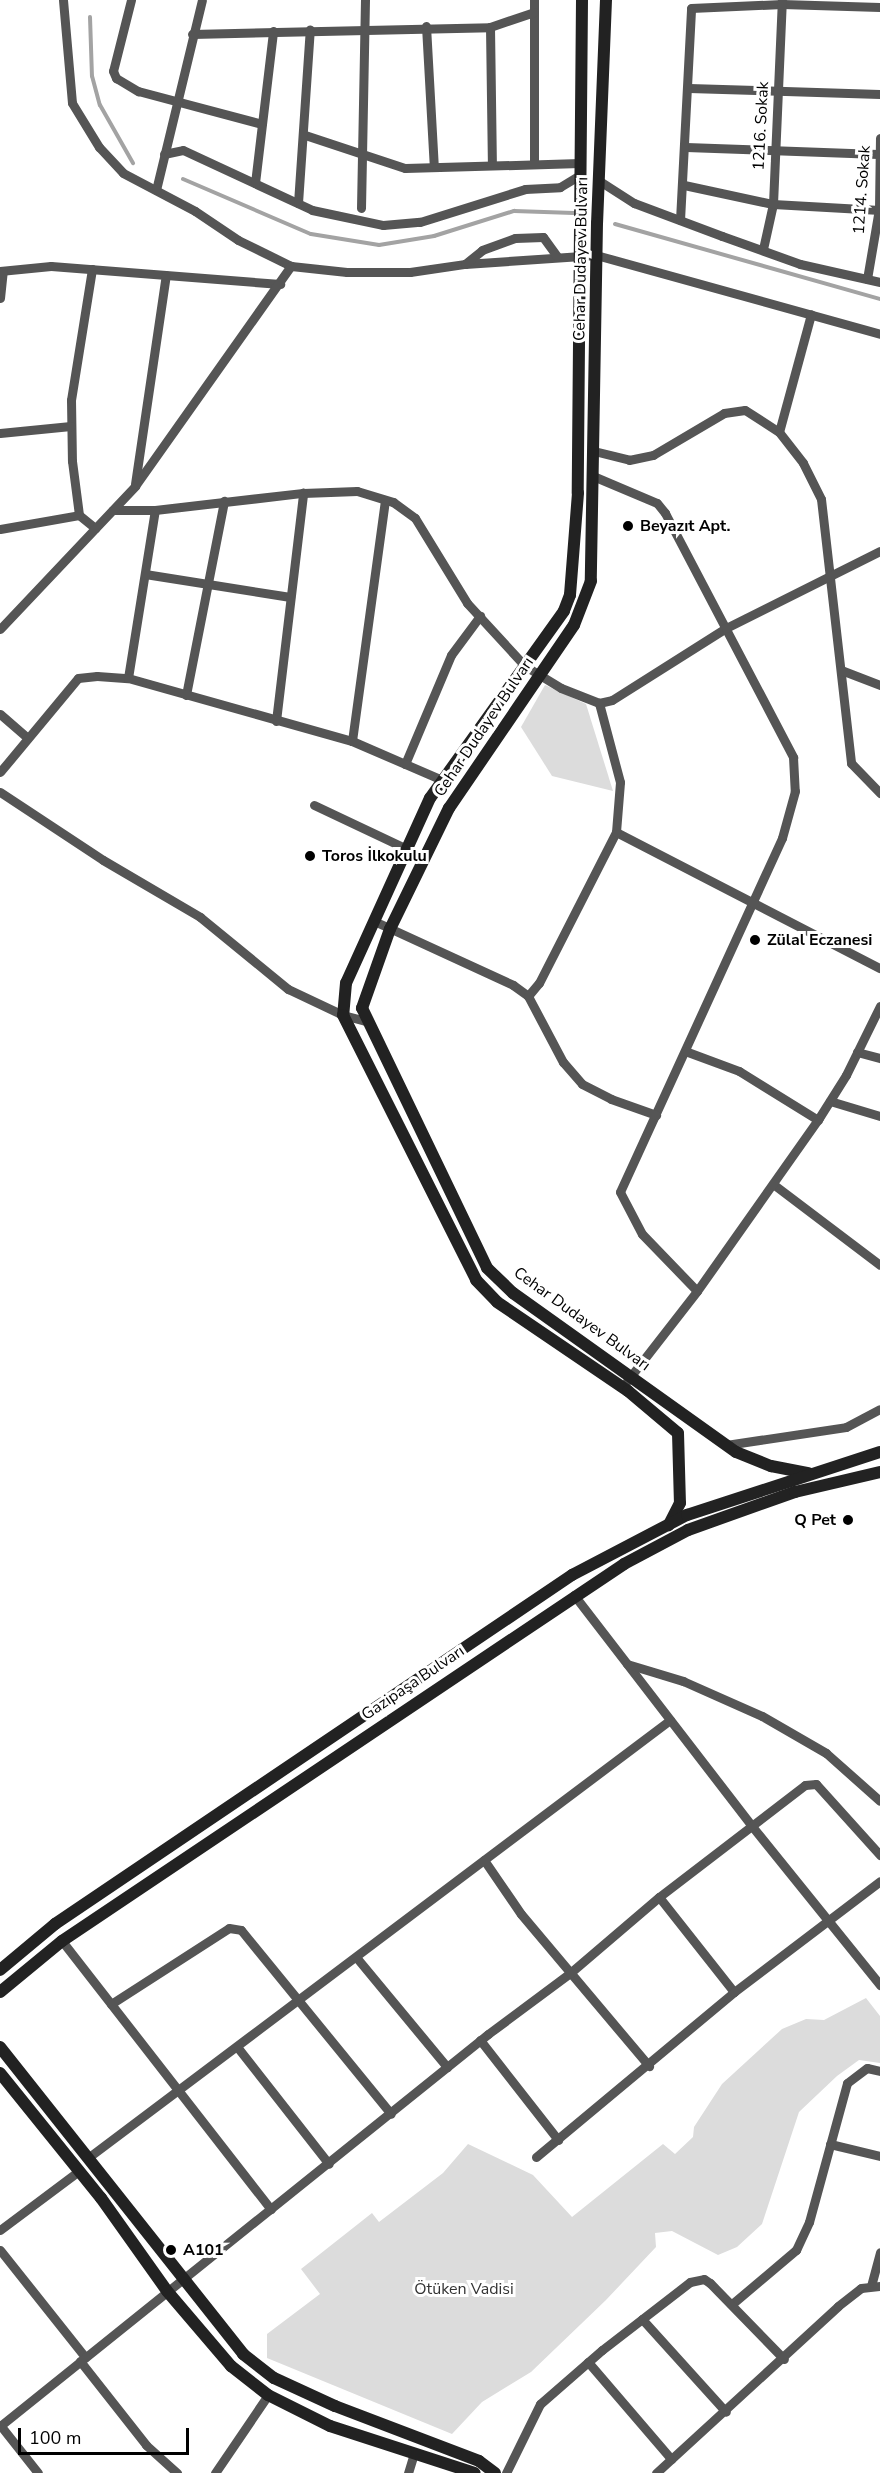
<!DOCTYPE html>
<html>
<head>
<meta charset="utf-8">
<style>
  body { margin:0 }
  #map { position:relative; width:880px; height:2473px; overflow:hidden; background:#fff; font-family:"Nunito Sans",sans-serif }
  div>[style] { position:absolute }
  [style*='--x'] { left:calc(var(--x)*1px); top:calc(var(--y)*1px); width:calc(var(--w)*1px); rotate:calc(var(--a)*1deg) }
  .green>* { inset:0; background:#dcdcdc }
  .stream>* { height:4px; margin:-2px; padding:0 2px; transform-origin:2px; border-radius:2px; background:#a3a3a3 }
  .street>* { height:9px; margin:-4.5px; padding:0 4.5px; transform-origin:4.5px; border-radius:4.5px; background:#555 }
  .secondary>* { height:12px; margin:-6px; padding:0 6px; transform-origin:6px; border-radius:6px; background:#222 }
  .dots>* { width:16px; height:16px; translate:-50% -50%; box-sizing:border-box; border:3px solid #fff; border-radius:50% }
  span { translate:-50% -50%; white-space:nowrap; text-align:center; line-height:1.15; -webkit-text-stroke:6px #fff; paint-order:stroke }
  .street-label { font-size:16px; color:#000 }
  .poi-label { font-size:16px; color:#000; font-weight:700 }
  .left { translate:0 -50%; text-align:left }
  .right { translate:-100% -50%; text-align:right }
  .park-label { font-size:16px; color:#333 }
  .scale { position:absolute; left:18px; top:2428px; width:171px; height:27px; box-sizing:border-box; border:3px solid #000; border-top:0; padding-left:8px; font-size:18px; line-height:21px; white-space:nowrap; color:#000; -webkit-text-stroke:4px #fff; paint-order:stroke }
</style>
</head>
<body>
<div id="map">
  <div class="green">
    <i style="clip-path:polygon(545px 685px,586px 704px,613px 791px,552px 776px,521px 727px)"></i>
    <i style="clip-path:polygon(866px 1998px,880px 2016px,880px 2063px,859px 2060px,837px 2076px,799px 2112px,762px 2224px,737px 2247px,718px 2255px,672px 2231px,655px 2233px,656px 2247px,606px 2300px,531px 2372px,482px 2402px,452px 2434px,267px 2358px,267px 2334px,320px 2294px,301px 2269px,372px 2213px,379px 2222px,443px 2173px,468px 2144px,533px 2175px,572px 2217px,663px 2144px,675px 2154px,693px 2137px,694px 2127px,722px 2084px,782px 2029px,806px 2019px,824px 2020px)"></i>
  </div>
  <div class="stream">
    <i style="--x:90;--y:17;--w:59;--a:88.1"></i>
    <i style="--x:92;--y:76;--w:30;--a:75"></i>
    <i style="--x:100;--y:105;--w:67;--a:60.4"></i>
    <i style="--x:183;--y:179;--w:139;--a:23.3"></i>
    <i style="--x:311;--y:234;--w:69;--a:9.2"></i>
    <i style="--x:379;--y:245;--w:56;--a:-9.3"></i>
    <i style="--x:434;--y:236;--w:84;--a:-17.4"></i>
    <i style="--x:514;--y:211;--w:60;--a:1.9"></i>
    <i style="--x:615;--y:224;--w:275;--a:15.8"></i>
  </div>
  <div class="street">
    <i style="--x:63;--y:0;--w:103;--a:85"></i>
    <i style="--x:72;--y:103;--w:52;--a:58.5"></i>
    <i style="--x:99;--y:147;--w:35;--a:47"></i>
    <i style="--x:123;--y:173;--w:81;--a:27.8"></i>
    <i style="--x:195;--y:211;--w:52;--a:34"></i>
    <i style="--x:238;--y:240;--w:59;--a:26.1"></i>
    <i style="--x:291;--y:266;--w:56;--a:6.1"></i>
    <i style="--x:347;--y:272;--w:63;--a:0"></i>
    <i style="--x:410;--y:272;--w:56;--a:-8.3"></i>
    <i style="--x:465;--y:264;--w:131;--a:-3.9"></i>
    <i style="--x:596;--y:255;--w:295;--a:15.5"></i>
    <i style="--x:131;--y:0;--w:73;--a:104.2"></i>
    <i style="--x:113;--y:71;--w:8;--a:67"></i>
    <i style="--x:116;--y:78;--w:26;--a:31"></i>
    <i style="--x:138;--y:91;--w:128;--a:14.9"></i>
    <i style="--x:534;--y:0;--w:164;--a:90"></i>
    <i style="--x:426;--y:26;--w:141;--a:86.8"></i>
    <i style="--x:490;--y:27;--w:138;--a:89.2"></i>
    <i style="--x:192;--y:34;--w:298;--a:-1.3"></i>
    <i style="--x:490;--y:27;--w:46;--a:-18.8"></i>
    <i style="--x:689;--y:88;--w:191;--a:1.8"></i>
    <i style="--x:305;--y:135;--w:105;--a:18.3"></i>
    <i style="--x:405;--y:168;--w:175;--a:-1.6"></i>
    <i style="--x:686;--y:147;--w:192;--a:2.1"></i>
    <i style="--x:164;--y:154;--w:19;--a:-12"></i>
    <i style="--x:183;--y:150;--w:142;--a:24.9"></i>
    <i style="--x:312;--y:210;--w:73;--a:11.9"></i>
    <i style="--x:383;--y:225;--w:37;--a:-5"></i>
    <i style="--x:420;--y:222;--w:110;--a:-17.4"></i>
    <i style="--x:525;--y:189;--w:35;--a:-3"></i>
    <i style="--x:560;--y:187;--w:23;--a:-31"></i>
    <i style="--x:598;--y:180;--w:43;--a:32.6"></i>
    <i style="--x:634;--y:203;--w:94;--a:20.6"></i>
    <i style="--x:722;--y:236;--w:83;--a:19.7"></i>
    <i style="--x:800;--y:264;--w:82;--a:12.7"></i>
    <i style="--x:255;--y:183;--w:153;--a:-83.2"></i>
    <i style="--x:684;--y:185;--w:91;--a:12.1"></i>
    <i style="--x:773;--y:204;--w:107;--a:3.2"></i>
    <i style="--x:156;--y:190;--w:195;--a:-76.4"></i>
    <i style="--x:298;--y:203;--w:174;--a:-86.1"></i>
    <i style="--x:361;--y:208;--w:208;--a:-88.9"></i>
    <i style="--x:680;--y:220;--w:212;--a:-87"></i>
    <i style="--x:691;--y:8;--w:91;--a:-2.5"></i>
    <i style="--x:782;--y:4;--w:98;--a:1.8"></i>
    <i style="--x:763;--y:249;--w:46;--a:-77.5"></i>
    <i style="--x:773;--y:204;--w:204;--a:-87.5"></i>
    <i style="--x:465;--y:264;--w:22;--a:-39"></i>
    <i style="--x:482;--y:250;--w:35;--a:-20"></i>
    <i style="--x:515;--y:238;--w:28;--a:-2"></i>
    <i style="--x:543;--y:237;--w:24;--a:54"></i>
    <i style="--x:92;--y:269;--w:133;--a:99.1"></i>
    <i style="--x:71;--y:400;--w:61;--a:89.1"></i>
    <i style="--x:72;--y:461;--w:54;--a:82.6"></i>
    <i style="--x:79;--y:515;--w:21;--a:39"></i>
    <i style="--x:0;--y:271;--w:51;--a:-5.6"></i>
    <i style="--x:51;--y:266;--w:230;--a:4.5"></i>
    <i style="--x:867;--y:279;--w:71;--a:-80.3"></i>
    <i style="--x:879;--y:209;--w:71;--a:-89.2"></i>
    <i style="--x:0;--y:298;--w:27;--a:-84"></i>
    <i style="--x:779;--y:432;--w:122;--a:-74.8"></i>
    <i style="--x:0;--y:433;--w:71;--a:-5.6"></i>
    <i style="--x:594;--y:451;--w:36;--a:14"></i>
    <i style="--x:629;--y:460;--w:25;--a:-12"></i>
    <i style="--x:653;--y:455;--w:82;--a:-30.6"></i>
    <i style="--x:724;--y:413;--w:21;--a:-8"></i>
    <i style="--x:745;--y:410;--w:40;--a:32.9"></i>
    <i style="--x:779;--y:432;--w:39;--a:52"></i>
    <i style="--x:803;--y:463;--w:40;--a:63.4"></i>
    <i style="--x:821;--y:499;--w:266;--a:83.5"></i>
    <i style="--x:851;--y:763;--w:42;--a:46"></i>
    <i style="--x:593;--y:476;--w:69;--a:22.9"></i>
    <i style="--x:657;--y:503;--w:13;--a:51"></i>
    <i style="--x:665;--y:513;--w:276;--a:62.3"></i>
    <i style="--x:793;--y:757;--w:34;--a:87"></i>
    <i style="--x:795;--y:791;--w:49;--a:105.5"></i>
    <i style="--x:782;--y:838;--w:389;--a:114.6"></i>
    <i style="--x:620;--y:1192;--w:47;--a:62.4"></i>
    <i style="--x:642;--y:1234;--w:79;--a:46"></i>
    <i style="--x:135;--y:484;--w:211;--a:-81.6"></i>
    <i style="--x:113;--y:510;--w:42;--a:0"></i>
    <i style="--x:155;--y:510;--w:149;--a:-6.6"></i>
    <i style="--x:303;--y:493;--w:54;--a:-2.1"></i>
    <i style="--x:357;--y:491;--w:38;--a:17"></i>
    <i style="--x:393;--y:502;--w:27;--a:36"></i>
    <i style="--x:415;--y:518;--w:100;--a:58.5"></i>
    <i style="--x:467;--y:603;--w:86;--a:47.4"></i>
    <i style="--x:525;--y:666;--w:42;--a:31.4"></i>
    <i style="--x:561;--y:688;--w:41;--a:21.5"></i>
    <i style="--x:599;--y:703;--w:13;--a:-13"></i>
    <i style="--x:612;--y:700;--w:135;--a:-32.3"></i>
    <i style="--x:726;--y:628;--w:172;--a:-26.6"></i>
    <i style="--x:0;--y:529;--w:80;--a:-10"></i>
    <i style="--x:145;--y:574;--w:147;--a:9"></i>
    <i style="--x:0;--y:629;--w:197;--a:-46.6"></i>
    <i style="--x:135;--y:486;--w:270;--a:-54.7"></i>
    <i style="--x:841;--y:670;--w:42;--a:21"></i>
    <i style="--x:128;--y:678;--w:170;--a:-80.9"></i>
    <i style="--x:186;--y:695;--w:198;--a:-78.9"></i>
    <i style="--x:0;--y:714;--w:35;--a:41"></i>
    <i style="--x:276;--y:721;--w:230;--a:-83.2"></i>
    <i style="--x:352;--y:741;--w:243;--a:-82.2"></i>
    <i style="--x:405;--y:764;--w:118;--a:-67.1"></i>
    <i style="--x:451;--y:655;--w:49;--a:-53.4"></i>
    <i style="--x:0;--y:772;--w:122;--a:-50.3"></i>
    <i style="--x:78;--y:678;--w:19;--a:-6"></i>
    <i style="--x:97;--y:676;--w:31;--a:4"></i>
    <i style="--x:128;--y:678;--w:233;--a:15.7"></i>
    <i style="--x:352;--y:741;--w:98;--a:23.4"></i>
    <i style="--x:0;--y:792;--w:123;--a:33.4"></i>
    <i style="--x:103;--y:860;--w:113;--a:30.4"></i>
    <i style="--x:200;--y:917;--w:114;--a:39.3"></i>
    <i style="--x:288;--y:989;--w:61;--a:25.3"></i>
    <i style="--x:343;--y:1015;--w:24;--a:15"></i>
    <i style="--x:314;--y:805;--w:103;--a:25.3"></i>
    <i style="--x:616;--y:832;--w:297;--a:27.3"></i>
    <i style="--x:374;--y:921;--w:153;--a:24.7"></i>
    <i style="--x:513;--y:985;--w:19;--a:36"></i>
    <i style="--x:528;--y:996;--w:75;--a:62.1"></i>
    <i style="--x:563;--y:1062;--w:29;--a:49"></i>
    <i style="--x:582;--y:1084;--w:33;--a:27"></i>
    <i style="--x:611;--y:1099;--w:48;--a:19.6"></i>
    <i style="--x:528;--y:996;--w:17;--a:-50"></i>
    <i style="--x:539;--y:983;--w:169;--a:-63"></i>
    <i style="--x:616;--y:832;--w:50;--a:-85.4"></i>
    <i style="--x:620;--y:782;--w:82;--a:-104.9"></i>
    <i style="--x:685;--y:1051;--w:58;--a:20.3"></i>
    <i style="--x:739;--y:1071;--w:93;--a:31.8"></i>
    <i style="--x:857;--y:1052;--w:24;--a:15"></i>
    <i style="--x:830;--y:1101;--w:52;--a:16.7"></i>
    <i style="--x:773;--y:1184;--w:134;--a:37.1"></i>
    <i style="--x:627;--y:1381;--w:114;--a:-52.1"></i>
    <i style="--x:697;--y:1291;--w:212;--a:-54.8"></i>
    <i style="--x:819;--y:1118;--w:51;--a:-57.9"></i>
    <i style="--x:846;--y:1075;--w:77;--a:-63.8"></i>
    <i style="--x:726;--y:1445;--w:121;--a:-8.5"></i>
    <i style="--x:846;--y:1427;--w:38;--a:-28"></i>
    <i style="--x:574;--y:1595;--w:290;--a:52.4"></i>
    <i style="--x:751;--y:1825;--w:206;--a:51.1"></i>
    <i style="--x:627;--y:1664;--w:59;--a:16.9"></i>
    <i style="--x:683;--y:1681;--w:86;--a:23.9"></i>
    <i style="--x:762;--y:1716;--w:74;--a:30"></i>
    <i style="--x:826;--y:1753;--w:72;--a:41.6"></i>
    <i style="--x:484;--y:1860;--w:65;--a:55.6"></i>
    <i style="--x:521;--y:1914;--w:199;--a:49.9"></i>
    <i style="--x:659;--y:1897;--w:121;--a:51.7"></i>
    <i style="--x:62;--y:1941;--w:340;--a:52.1"></i>
    <i style="--x:356;--y:1957;--w:143;--a:50.4"></i>
    <i style="--x:111;--y:2004;--w:140;--a:-32.8"></i>
    <i style="--x:229;--y:1928;--w:12;--a:9"></i>
    <i style="--x:241;--y:1930;--w:237;--a:50.8"></i>
    <i style="--x:480;--y:2040;--w:127;--a:52"></i>
    <i style="--x:238;--y:2048;--w:147;--a:51.9"></i>
    <i style="--x:830;--y:2144;--w:51;--a:13.5"></i>
    <i style="--x:89;--y:2157;--w:727;--a:-36.95"></i>
    <i style="--x:536;--y:2157;--w:258;--a:-39.8"></i>
    <i style="--x:734;--y:1992;--w:183;--a:-37.2"></i>
    <i style="--x:0;--y:2230;--w:99;--a:-36.8"></i>
    <i style="--x:0;--y:2250;--w:137;--a:51.5"></i>
    <i style="--x:871;--y:2286;--w:35;--a:-75"></i>
    <i style="--x:732;--y:2304;--w:84;--a:-40.2"></i>
    <i style="--x:796;--y:2250;--w:31;--a:-65"></i>
    <i style="--x:809;--y:2222;--w:144;--a:-74.7"></i>
    <i style="--x:847;--y:2083;--w:25;--a:-37"></i>
    <i style="--x:867;--y:2068;--w:13;--a:13"></i>
    <i style="--x:642;--y:2319;--w:125;--a:47.9"></i>
    <i style="--x:80;--y:2361;--w:107;--a:51.8"></i>
    <i style="--x:146;--y:2445;--w:42;--a:42.1"></i>
    <i style="--x:588;--y:2362;--w:128;--a:49.4"></i>
    <i style="--x:0;--y:2425;--w:61;--a:51.6"></i>
    <i style="--x:0;--y:2426;--w:626;--a:-38.77"></i>
    <i style="--x:488;--y:2034;--w:102;--a:-36.6"></i>
    <i style="--x:570;--y:1973;--w:117;--a:-40.5"></i>
    <i style="--x:659;--y:1897;--w:184;--a:-37.5"></i>
    <i style="--x:805;--y:1785;--w:11;--a:-5"></i>
    <i style="--x:816;--y:1784;--w:96;--a:48"></i>
    <i style="--x:215;--y:2473;--w:94;--a:-55.8"></i>
    <i style="--x:408;--y:2473;--w:21;--a:-73"></i>
    <i style="--x:506;--y:2473;--w:77;--a:-63.8"></i>
    <i style="--x:540;--y:2404;--w:82;--a:-41.1"></i>
    <i style="--x:602;--y:2350;--w:111;--a:-37.7"></i>
    <i style="--x:690;--y:2282;--w:14;--a:-12"></i>
    <i style="--x:704;--y:2279;--w:7;--a:34"></i>
    <i style="--x:710;--y:2283;--w:106;--a:45.8"></i>
    <i style="--x:656;--y:2473;--w:247;--a:-42.5"></i>
    <i style="--x:838;--y:2306;--w:29;--a:-38"></i>
    <i style="--x:861;--y:2288;--w:19;--a:-6"></i>
  </div>
  <div class="secondary">
    <i style="--x:582;--y:0;--w:493;--a:90.5"></i>
    <i style="--x:578;--y:493;--w:102;--a:94.5"></i>
    <i style="--x:570;--y:595;--w:17;--a:111"></i>
    <i style="--x:564;--y:611;--w:230;--a:125.6"></i>
    <i style="--x:430;--y:798;--w:203;--a:114.4"></i>
    <i style="--x:346;--y:983;--w:32;--a:95"></i>
    <i style="--x:343;--y:1015;--w:297;--a:63.3"></i>
    <i style="--x:476;--y:1280;--w:30;--a:46"></i>
    <i style="--x:497;--y:1302;--w:158;--a:34.2"></i>
    <i style="--x:628;--y:1391;--w:65;--a:40"></i>
    <i style="--x:678;--y:1433;--w:70;--a:88.4"></i>
    <i style="--x:680;--y:1503;--w:25;--a:117"></i>
    <i style="--x:606;--y:0;--w:223;--a:92.3"></i>
    <i style="--x:597;--y:223;--w:358;--a:91"></i>
    <i style="--x:591;--y:581;--w:47;--a:111.1"></i>
    <i style="--x:574;--y:625;--w:222;--a:124.3"></i>
    <i style="--x:449;--y:808;--w:135;--a:116"></i>
    <i style="--x:390;--y:929;--w:84;--a:109.5"></i>
    <i style="--x:362;--y:1008;--w:288;--a:64.3"></i>
    <i style="--x:487;--y:1268;--w:36;--a:44"></i>
    <i style="--x:513;--y:1293;--w:274;--a:35.5"></i>
    <i style="--x:736;--y:1452;--w:38;--a:22"></i>
    <i style="--x:771;--y:1466;--w:38;--a:11"></i>
    <i style="--x:0;--y:1970;--w:72;--a:-39.9"></i>
    <i style="--x:55;--y:1924;--w:624;--a:-34.02"></i>
    <i style="--x:572;--y:1575;--w:130;--a:-27.6"></i>
    <i style="--x:687;--y:1515;--w:203;--a:-18.1"></i>
    <i style="--x:0;--y:1992;--w:80;--a:-39.4"></i>
    <i style="--x:62;--y:1941;--w:677;--a:-33.85"></i>
    <i style="--x:624;--y:1564;--w:72;--a:-28"></i>
    <i style="--x:688;--y:1530;--w:114;--a:-19.6"></i>
    <i style="--x:795;--y:1492;--w:87;--a:-13.2"></i>
    <i style="--x:0;--y:2047;--w:392;--a:51.6"></i>
    <i style="--x:243;--y:2354;--w:39;--a:38"></i>
    <i style="--x:274;--y:2378;--w:67;--a:24.7"></i>
    <i style="--x:335;--y:2406;--w:154;--a:20.9"></i>
    <i style="--x:479;--y:2461;--w:20;--a:37"></i>
    <i style="--x:0;--y:2073;--w:161;--a:51.1"></i>
    <i style="--x:101;--y:2198;--w:114;--a:54.6"></i>
    <i style="--x:167;--y:2291;--w:99;--a:49.5"></i>
    <i style="--x:231;--y:2366;--w:47;--a:38.1"></i>
    <i style="--x:268;--y:2395;--w:69;--a:26.6"></i>
    <i style="--x:330;--y:2426;--w:152;--a:18"></i>
  </div>
  <div class="dots">
    <i style="left:628px;top:526px;background:#000"></i>
    <i style="left:310px;top:856px;background:#000"></i>
    <i style="left:755px;top:940px;background:#000"></i>
    <i style="left:848px;top:1520px;background:#000"></i>
    <i style="left:171px;top:2250px;background:#000"></i>
  </div>
  <div class="street-label">
    <span style="left:761px;top:126px;rotate:-87deg">1216. Sokak</span>
    <span style="left:862px;top:190px;rotate:-86deg">1214. Sokak</span>
    <span style="left:581px;top:259px;rotate:-89deg">Cehar Dudayev Bulvarı</span>
    <span style="left:484px;top:727px;rotate:-56deg">Cehar Dudayev Bulvarı</span>
    <span style="left:582px;top:1319px;rotate:36deg">Cehar Dudayev Bulvarı</span>
    <span style="left:413px;top:1683px;rotate:-34deg">Gazipaşa Bulvarı</span>
  </div>
  <div class="poi-label">
    <span class="left" style="left:640px;top:526px">Beyazıt Apt.</span>
    <span class="left" style="left:322px;top:856px">Toros İlkokulu</span>
    <span class="left" style="left:767px;top:940px">Zülal Eczanesi</span>
    <span class="right" style="left:836px;top:1520px">Q Pet</span>
    <span class="left" style="left:183px;top:2250px">A101</span>
  </div>
  <div class="park-label">
    <span style="left:464px;top:2289px">Ötüken Vadisi</span>
  </div>
  <div class="scale">100 m</div>
</div>
</body>
</html>
